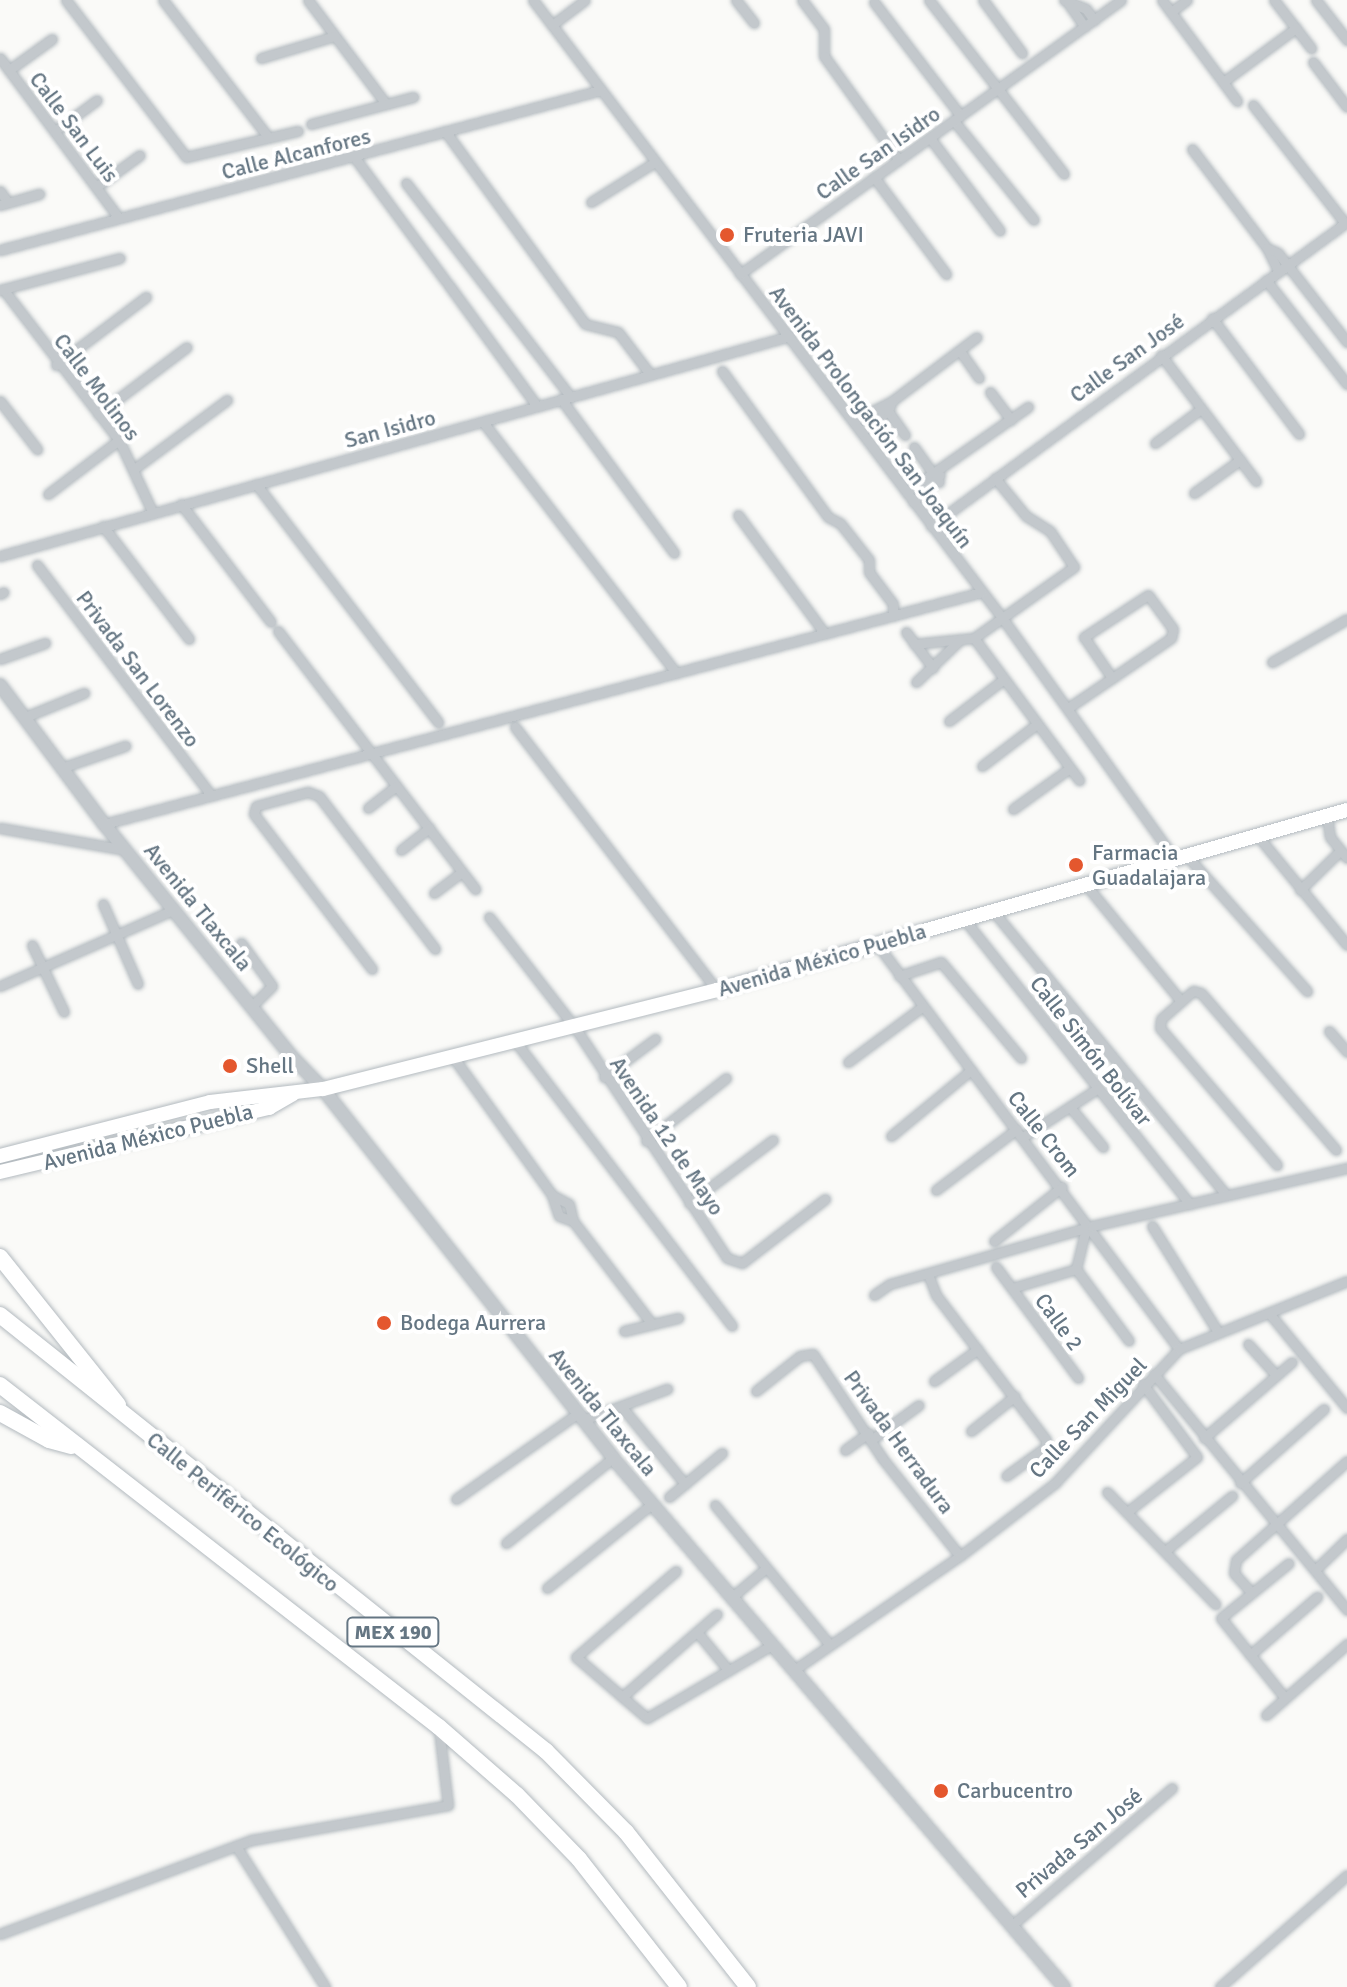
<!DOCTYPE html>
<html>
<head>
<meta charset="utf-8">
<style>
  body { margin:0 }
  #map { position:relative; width:1347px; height:1987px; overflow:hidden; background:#fafaf8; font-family:Signika,sans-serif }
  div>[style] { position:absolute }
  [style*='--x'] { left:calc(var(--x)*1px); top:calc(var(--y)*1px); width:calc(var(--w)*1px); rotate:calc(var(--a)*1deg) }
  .roads { filter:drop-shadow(0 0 2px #b3babf) drop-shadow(0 0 2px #b3babf) }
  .minor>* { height:9px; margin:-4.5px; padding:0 4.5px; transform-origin:4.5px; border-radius:4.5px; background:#c3c8cc }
  .tertiary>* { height:12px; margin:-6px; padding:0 6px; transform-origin:6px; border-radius:6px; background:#c3c8cc }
  .secondary>* { height:14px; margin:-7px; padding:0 7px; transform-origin:7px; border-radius:7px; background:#fff }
  .trunk>* { height:16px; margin:-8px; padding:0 8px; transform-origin:8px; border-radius:8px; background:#fff }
  .dots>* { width:22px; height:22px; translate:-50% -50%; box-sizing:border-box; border:4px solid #fff; border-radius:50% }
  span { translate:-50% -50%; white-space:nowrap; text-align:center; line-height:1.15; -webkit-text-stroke:8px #fff; paint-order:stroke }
  .shield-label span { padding:2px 6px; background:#fff; border:2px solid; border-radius:6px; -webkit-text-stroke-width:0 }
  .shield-label { font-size:20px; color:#657683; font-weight:700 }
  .street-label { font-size:22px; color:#657683 }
  .poi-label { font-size:22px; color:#657683 }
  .left { translate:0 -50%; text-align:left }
</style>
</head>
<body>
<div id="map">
  <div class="roads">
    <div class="minor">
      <i style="--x:66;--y:0;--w:198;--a:52.6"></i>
      <i style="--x:186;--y:157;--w:115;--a:-13.1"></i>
      <i style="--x:163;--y:0;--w:173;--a:52.5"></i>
      <i style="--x:308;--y:0;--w:130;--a:53.1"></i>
      <i style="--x:533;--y:0;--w:777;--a:52.79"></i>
      <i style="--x:1003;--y:619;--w:295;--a:54.4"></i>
      <i style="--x:736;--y:0;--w:29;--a:52"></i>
      <i style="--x:802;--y:0;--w:36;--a:53"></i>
      <i style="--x:824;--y:29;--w:27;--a:90"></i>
      <i style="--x:824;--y:56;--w:128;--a:54.2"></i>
      <i style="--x:929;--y:0;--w:220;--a:52.2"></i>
      <i style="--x:983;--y:0;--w:66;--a:53.7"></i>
      <i style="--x:1064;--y:0;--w:24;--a:22"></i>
      <i style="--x:1086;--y:9;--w:14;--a:54"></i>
      <i style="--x:1162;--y:0;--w:126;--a:53.4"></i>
      <i style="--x:1274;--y:0;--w:61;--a:52.4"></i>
      <i style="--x:1316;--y:0;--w:51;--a:52.2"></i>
      <i style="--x:874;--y:2;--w:143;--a:52.7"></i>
      <i style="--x:1068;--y:3;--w:29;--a:55"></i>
      <i style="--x:1171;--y:12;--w:20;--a:-37"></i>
      <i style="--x:552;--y:25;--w:41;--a:-37.1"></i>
      <i style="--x:0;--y:58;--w:199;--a:53.4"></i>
      <i style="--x:261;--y:58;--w:77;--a:-16.6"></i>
      <i style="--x:1313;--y:62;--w:56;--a:52.9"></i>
      <i style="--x:9;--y:70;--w:53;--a:-35.8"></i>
      <i style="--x:1223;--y:82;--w:91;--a:-36.5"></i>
      <i style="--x:1253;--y:105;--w:150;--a:52.1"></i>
      <i style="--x:954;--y:121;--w:127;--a:51.1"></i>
      <i style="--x:311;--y:124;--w:106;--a:-14.8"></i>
      <i style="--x:55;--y:131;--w:52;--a:-36.4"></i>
      <i style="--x:445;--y:131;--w:238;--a:54"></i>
      <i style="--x:585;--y:324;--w:34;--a:14"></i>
      <i style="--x:618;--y:332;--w:53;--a:52.7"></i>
      <i style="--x:930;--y:138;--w:116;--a:53"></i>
      <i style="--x:1192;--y:149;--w:124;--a:52.9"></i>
      <i style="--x:1267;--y:248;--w:25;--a:64"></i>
      <i style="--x:355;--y:158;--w:152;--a:53.6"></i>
      <i style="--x:874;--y:177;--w:121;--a:53.4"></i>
      <i style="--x:406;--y:183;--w:269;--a:52.4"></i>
      <i style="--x:96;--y:187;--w:54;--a:-36"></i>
      <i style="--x:0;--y:191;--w:14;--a:56"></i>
      <i style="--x:591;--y:202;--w:75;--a:-32"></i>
      <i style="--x:0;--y:205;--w:41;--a:-15.8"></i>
      <i style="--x:1267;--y:248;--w:12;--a:24"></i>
      <i style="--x:1278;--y:253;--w:113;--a:52.2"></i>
      <i style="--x:0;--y:250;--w:622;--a:-14.91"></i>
      <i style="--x:740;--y:274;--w:469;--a:-35.7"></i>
      <i style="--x:1266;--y:280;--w:132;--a:52.1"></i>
      <i style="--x:448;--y:284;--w:151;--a:53.9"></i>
      <i style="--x:3;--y:289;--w:190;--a:52.5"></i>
      <i style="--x:119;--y:440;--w:78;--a:65.1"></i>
      <i style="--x:0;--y:290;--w:124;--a:-14.9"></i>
      <i style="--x:1212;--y:318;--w:145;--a:53.1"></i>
      <i style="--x:960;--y:351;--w:33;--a:55"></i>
      <i style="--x:1161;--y:355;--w:158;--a:53"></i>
      <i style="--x:56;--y:365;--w:113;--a:-37.1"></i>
      <i style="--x:722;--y:371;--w:180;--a:54"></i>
      <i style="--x:828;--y:517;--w:13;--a:27"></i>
      <i style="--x:840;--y:523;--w:47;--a:51.9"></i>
      <i style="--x:869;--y:560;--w:12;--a:90"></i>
      <i style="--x:869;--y:572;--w:40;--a:53"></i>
      <i style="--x:893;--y:604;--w:12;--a:90"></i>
      <i style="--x:990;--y:392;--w:35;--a:53"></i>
      <i style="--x:561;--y:399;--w:191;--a:53.7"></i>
      <i style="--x:0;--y:401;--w:61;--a:52.4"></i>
      <i style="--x:886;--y:408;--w:33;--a:55"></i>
      <i style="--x:98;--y:414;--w:111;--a:-37"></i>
      <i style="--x:853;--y:421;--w:44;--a:-27.1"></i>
      <i style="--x:892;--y:401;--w:106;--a:-37"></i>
      <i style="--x:483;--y:422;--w:317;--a:52.4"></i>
      <i style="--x:861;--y:432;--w:34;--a:-38"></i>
      <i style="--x:888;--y:411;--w:11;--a:-68"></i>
      <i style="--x:1155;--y:443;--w:57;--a:-36.5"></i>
      <i style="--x:914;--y:447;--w:43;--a:54.5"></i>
      <i style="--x:134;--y:469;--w:116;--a:-36.6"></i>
      <i style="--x:256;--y:484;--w:300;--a:52.6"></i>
      <i style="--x:906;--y:492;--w:149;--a:-34.9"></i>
      <i style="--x:1194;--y:493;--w:57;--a:-35.7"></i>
      <i style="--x:48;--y:494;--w:89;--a:-37.3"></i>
      <i style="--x:913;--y:502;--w:38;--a:-45"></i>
      <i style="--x:181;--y:504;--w:148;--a:52.7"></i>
      <i style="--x:738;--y:515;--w:147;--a:53.8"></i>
      <i style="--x:103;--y:526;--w:142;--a:52.7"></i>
      <i style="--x:931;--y:526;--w:515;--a:-36.16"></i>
      <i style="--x:0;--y:556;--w:820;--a:-15.56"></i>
      <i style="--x:37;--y:565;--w:287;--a:52.9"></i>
      <i style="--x:0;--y:594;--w:4;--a:-27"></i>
      <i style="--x:278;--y:631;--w:325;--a:52.6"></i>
      <i style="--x:906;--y:632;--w:45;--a:53.1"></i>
      <i style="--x:974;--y:638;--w:177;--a:53.5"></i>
      <i style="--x:914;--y:644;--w:60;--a:-5.7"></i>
      <i style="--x:974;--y:638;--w:123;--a:-35.4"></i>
      <i style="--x:1074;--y:567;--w:43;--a:-123.7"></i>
      <i style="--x:1050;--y:531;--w:28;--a:-148"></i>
      <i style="--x:1026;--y:516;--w:49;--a:-129.2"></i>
      <i style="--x:0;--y:659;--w:48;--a:-19.6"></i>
      <i style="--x:1272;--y:662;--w:86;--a:-29.8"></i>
      <i style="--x:916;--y:682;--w:61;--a:-43.7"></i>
      <i style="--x:1068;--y:708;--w:125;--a:-34.2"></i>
      <i style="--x:1171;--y:638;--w:9;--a:-77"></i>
      <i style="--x:1173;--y:629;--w:42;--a:-126.3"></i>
      <i style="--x:1148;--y:595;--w:77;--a:146.7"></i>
      <i style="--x:1084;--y:637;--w:50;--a:55.7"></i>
      <i style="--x:25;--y:717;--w:64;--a:-22.1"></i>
      <i style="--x:949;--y:721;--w:69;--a:-37.4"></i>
      <i style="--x:515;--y:727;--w:332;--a:52.5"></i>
      <i style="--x:982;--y:766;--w:69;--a:-37.4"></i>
      <i style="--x:64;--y:767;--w:65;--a:-19"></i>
      <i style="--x:368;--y:808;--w:36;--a:-38"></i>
      <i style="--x:1013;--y:809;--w:70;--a:-35.7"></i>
      <i style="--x:1327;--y:816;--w:21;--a:82"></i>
      <i style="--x:1330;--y:837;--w:27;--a:51"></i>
      <i style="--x:104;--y:824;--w:908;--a:-14.8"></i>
      <i style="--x:0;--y:828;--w:128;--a:9.9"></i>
      <i style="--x:1257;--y:835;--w:142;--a:50.7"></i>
      <i style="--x:401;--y:850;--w:36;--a:-38"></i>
      <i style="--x:1187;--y:856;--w:181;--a:48.4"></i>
      <i style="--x:1086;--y:885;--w:150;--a:50.7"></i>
      <i style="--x:1300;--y:890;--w:56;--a:-44.3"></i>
      <i style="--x:434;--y:893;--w:35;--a:-37"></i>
      <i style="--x:103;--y:904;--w:87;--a:66.4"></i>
      <i style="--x:993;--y:911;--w:367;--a:50.6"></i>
      <i style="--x:489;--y:917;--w:138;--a:52.1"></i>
      <i style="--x:574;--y:1026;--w:278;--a:56.6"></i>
      <i style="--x:727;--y:1258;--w:16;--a:18"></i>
      <i style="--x:742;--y:1263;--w:105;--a:-37.6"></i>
      <i style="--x:964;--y:919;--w:364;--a:51.6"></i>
      <i style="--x:241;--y:943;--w:53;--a:54.2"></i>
      <i style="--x:272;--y:986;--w:28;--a:135"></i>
      <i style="--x:877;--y:944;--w:505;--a:53.29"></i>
      <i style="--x:32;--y:945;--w:74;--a:64.5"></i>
      <i style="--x:372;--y:969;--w:195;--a:-127.3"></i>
      <i style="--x:254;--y:814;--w:8;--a:-76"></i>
      <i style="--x:256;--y:806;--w:54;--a:-15.1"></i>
      <i style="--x:308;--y:792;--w:12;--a:20"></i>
      <i style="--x:319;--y:796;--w:192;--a:52.8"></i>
      <i style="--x:899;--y:976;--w:44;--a:-18.4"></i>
      <i style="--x:941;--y:962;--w:125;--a:50.2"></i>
      <i style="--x:0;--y:986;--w:191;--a:-23.7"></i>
      <i style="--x:1329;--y:1031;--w:28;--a:49"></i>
      <i style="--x:515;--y:1041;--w:358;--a:52.7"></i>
      <i style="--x:453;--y:1057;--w:170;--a:54.3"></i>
      <i style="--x:552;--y:1195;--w:22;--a:72"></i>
      <i style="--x:559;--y:1216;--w:15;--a:20"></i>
      <i style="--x:848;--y:1062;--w:92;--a:-36.6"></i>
      <i style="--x:604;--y:1077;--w:64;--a:-36.7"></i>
      <i style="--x:1070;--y:1107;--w:52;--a:50.5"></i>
      <i style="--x:891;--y:1136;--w:104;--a:-39.5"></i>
      <i style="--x:1023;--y:1137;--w:88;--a:-33"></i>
      <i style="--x:646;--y:1141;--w:102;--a:-38.2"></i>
      <i style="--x:1277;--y:1165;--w:180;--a:-130.5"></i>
      <i style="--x:1160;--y:1028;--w:9;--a:-84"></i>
      <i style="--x:1161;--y:1019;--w:43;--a:-41.2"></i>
      <i style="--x:1193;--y:991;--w:8;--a:14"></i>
      <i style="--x:1201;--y:993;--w:207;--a:49.3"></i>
      <i style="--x:936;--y:1190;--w:101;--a:-37"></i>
      <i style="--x:552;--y:1195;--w:19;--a:28"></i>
      <i style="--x:569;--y:1204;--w:17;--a:77"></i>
      <i style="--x:573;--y:1221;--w:130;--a:52.5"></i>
      <i style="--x:689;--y:1203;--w:105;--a:-36.9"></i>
      <i style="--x:1152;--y:1226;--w:125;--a:58.1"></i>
      <i style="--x:1086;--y:1228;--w:42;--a:103.7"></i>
      <i style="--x:1076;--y:1269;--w:89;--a:53.6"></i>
      <i style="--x:994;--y:1241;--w:87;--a:-38.5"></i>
      <i style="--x:996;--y:1267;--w:138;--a:53.5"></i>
      <i style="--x:928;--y:1274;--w:22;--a:69"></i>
      <i style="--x:936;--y:1295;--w:182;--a:52.8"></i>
      <i style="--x:1046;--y:1440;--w:7;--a:90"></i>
      <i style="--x:1046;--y:1447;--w:49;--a:144.1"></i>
      <i style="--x:1012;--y:1288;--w:67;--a:-16.5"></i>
      <i style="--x:874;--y:1295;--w:19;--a:-35"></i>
      <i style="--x:890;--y:1284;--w:210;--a:-16"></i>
      <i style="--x:1092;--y:1226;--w:262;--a:-12.8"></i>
      <i style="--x:1269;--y:1313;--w:123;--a:50.6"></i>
      <i style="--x:624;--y:1331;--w:56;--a:-13.5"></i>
      <i style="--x:1248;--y:1344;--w:42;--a:47.9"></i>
      <i style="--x:1154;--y:1374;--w:305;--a:50.7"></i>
      <i style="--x:934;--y:1381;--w:54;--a:-36"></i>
      <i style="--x:756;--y:1391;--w:56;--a:-38.5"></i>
      <i style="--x:800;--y:1356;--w:13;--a:-9"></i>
      <i style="--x:813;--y:1354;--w:125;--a:56.4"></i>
      <i style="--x:882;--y:1458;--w:125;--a:51.5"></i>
      <i style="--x:621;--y:1406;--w:101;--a:50.6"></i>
      <i style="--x:583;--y:1420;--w:90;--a:-20.3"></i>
      <i style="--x:971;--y:1431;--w:56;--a:-38.5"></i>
      <i style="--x:1204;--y:1438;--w:116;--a:-40.8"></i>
      <i style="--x:871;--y:1440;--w:59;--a:-36.1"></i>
      <i style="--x:845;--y:1450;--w:29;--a:-36"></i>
      <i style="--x:1240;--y:1483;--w:112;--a:-41.4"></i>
      <i style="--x:1107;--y:1492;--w:156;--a:46"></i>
      <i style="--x:669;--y:1497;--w:69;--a:-39.7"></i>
      <i style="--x:456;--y:1499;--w:148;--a:-35.1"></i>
      <i style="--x:715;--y:1505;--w:180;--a:50.6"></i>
      <i style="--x:1127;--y:1512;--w:89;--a:-38.2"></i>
      <i style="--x:1197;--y:1457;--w:91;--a:-126.5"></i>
      <i style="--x:506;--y:1543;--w:137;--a:-38.5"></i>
      <i style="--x:1165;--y:1551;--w:87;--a:-39.4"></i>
      <i style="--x:1315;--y:1570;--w:45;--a:-44.1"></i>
      <i style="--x:676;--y:1571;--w:132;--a:139.3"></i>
      <i style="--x:576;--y:1657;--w:94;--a:40.7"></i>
      <i style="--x:647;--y:1718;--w:145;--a:-30.3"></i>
      <i style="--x:547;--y:1588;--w:134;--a:-38.7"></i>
      <i style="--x:1251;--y:1592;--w:25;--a:-132"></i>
      <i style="--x:1234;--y:1573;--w:13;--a:-81"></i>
      <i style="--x:1236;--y:1560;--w:149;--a:-41.7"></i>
      <i style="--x:732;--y:1597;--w:43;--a:-40.3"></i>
      <i style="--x:697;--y:1632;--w:50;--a:50.6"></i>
      <i style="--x:1250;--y:1655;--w:89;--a:-40.9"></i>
      <i style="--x:794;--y:1670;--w:201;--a:-34.5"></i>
      <i style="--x:960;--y:1556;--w:120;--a:-37.5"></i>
      <i style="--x:1055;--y:1483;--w:183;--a:-47.2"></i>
      <i style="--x:1179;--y:1349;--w:181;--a:-22"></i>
      <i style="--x:622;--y:1697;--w:126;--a:-41.1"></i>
      <i style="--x:1285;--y:1698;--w:102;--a:-128.7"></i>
      <i style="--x:1221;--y:1618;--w:87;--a:-39"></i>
      <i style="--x:1266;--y:1715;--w:108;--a:-41.2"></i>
      <i style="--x:236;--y:1846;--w:167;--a:57.7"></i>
      <i style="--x:1011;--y:1926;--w:212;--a:-40.6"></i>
      <i style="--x:0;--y:1934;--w:269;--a:-20.5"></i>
      <i style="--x:252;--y:1840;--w:199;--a:-10.1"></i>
      <i style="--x:448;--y:1805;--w:77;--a:-96.8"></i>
      <i style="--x:1220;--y:1987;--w:169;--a:-41.4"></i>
    </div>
    <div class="tertiary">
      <i style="--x:0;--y:685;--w:174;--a:53.2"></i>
      <i style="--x:104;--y:824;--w:299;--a:51.1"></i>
      <i style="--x:292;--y:1057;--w:45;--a:45.9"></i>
      <i style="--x:323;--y:1089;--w:469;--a:51.8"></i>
      <i style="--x:613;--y:1458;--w:695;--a:49.55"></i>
    </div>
    <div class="secondary">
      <i style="--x:0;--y:1156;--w:217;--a:-14.4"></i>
      <i style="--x:210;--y:1102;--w:114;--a:-6.6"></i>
      <i style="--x:323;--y:1089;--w:406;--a:-14.1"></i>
      <i style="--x:717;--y:990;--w:655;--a:-15.95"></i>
      <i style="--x:0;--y:1172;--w:277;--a:-13.4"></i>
      <i style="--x:269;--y:1108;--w:28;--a:-30"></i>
    </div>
    <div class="trunk">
      <i style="--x:0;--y:1257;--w:189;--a:51.4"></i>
      <i style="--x:0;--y:1315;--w:699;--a:38.61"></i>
      <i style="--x:546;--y:1751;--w:114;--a:45.4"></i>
      <i style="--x:626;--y:1832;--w:197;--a:51.8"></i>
      <i style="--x:0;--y:1385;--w:556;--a:37.92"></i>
      <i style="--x:439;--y:1727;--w:103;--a:41.1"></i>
      <i style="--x:517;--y:1795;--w:89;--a:45.9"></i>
      <i style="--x:579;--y:1859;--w:162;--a:52"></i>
      <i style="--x:0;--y:1413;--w:56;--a:28.9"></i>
      <i style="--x:49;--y:1440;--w:23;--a:15"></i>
    </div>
  </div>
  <div class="dots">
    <i style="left:727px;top:235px;background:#e4572e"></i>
    <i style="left:1076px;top:865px;background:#e4572e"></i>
    <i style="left:230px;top:1066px;background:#e4572e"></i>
    <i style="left:384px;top:1323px;background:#e4572e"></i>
    <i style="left:941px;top:1791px;background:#e4572e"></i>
  </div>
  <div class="shield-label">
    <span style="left:393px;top:1632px">MEX 190</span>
  </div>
  <div class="street-label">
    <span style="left:74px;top:127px;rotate:53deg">Calle San Luis</span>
    <span style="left:878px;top:153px;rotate:-35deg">Calle San Isidro</span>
    <span style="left:296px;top:154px;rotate:-14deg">Calle Alcanfores</span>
    <span style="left:1127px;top:358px;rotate:-36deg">Calle San José</span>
    <span style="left:97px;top:387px;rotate:53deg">Calle Molinos</span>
    <span style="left:871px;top:417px;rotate:53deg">Avenida Prolongación San Joaquín</span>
    <span style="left:390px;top:429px;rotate:-15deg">San Isidro</span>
    <span style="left:138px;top:669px;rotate:53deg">Privada San Lorenzo</span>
    <span style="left:198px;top:907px;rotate:51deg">Avenida Tlaxcala</span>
    <span style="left:822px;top:960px;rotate:-16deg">Avenida México Puebla</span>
    <span style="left:1091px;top:1051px;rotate:52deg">Calle Simón Bolívar</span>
    <span style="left:1044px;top:1134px;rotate:52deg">Calle Crom</span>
    <span style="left:667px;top:1136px;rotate:56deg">Avenida 12 de Mayo</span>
    <span style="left:148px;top:1137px;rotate:-14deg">Avenida México Puebla</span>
    <span style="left:1059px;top:1322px;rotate:54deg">Calle 2</span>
    <span style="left:603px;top:1412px;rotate:51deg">Avenida Tlaxcala</span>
    <span style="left:1088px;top:1418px;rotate:-46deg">Calle San Miguel</span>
    <span style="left:899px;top:1442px;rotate:54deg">Privada Herradura</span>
    <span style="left:243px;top:1512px;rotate:39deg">Calle Periférico Ecológico</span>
    <span style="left:1079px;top:1843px;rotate:-40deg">Privada San José</span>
  </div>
  <div class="poi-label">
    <span class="left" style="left:743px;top:235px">Fruteria JAVI</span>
    <span class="left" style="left:1092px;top:865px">Farmacia<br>Guadalajara</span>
    <span class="left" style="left:246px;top:1066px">Shell</span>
    <span class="left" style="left:400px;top:1323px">Bodega Aurrera</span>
    <span class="left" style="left:957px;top:1791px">Carbucentro</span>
  </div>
</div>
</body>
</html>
